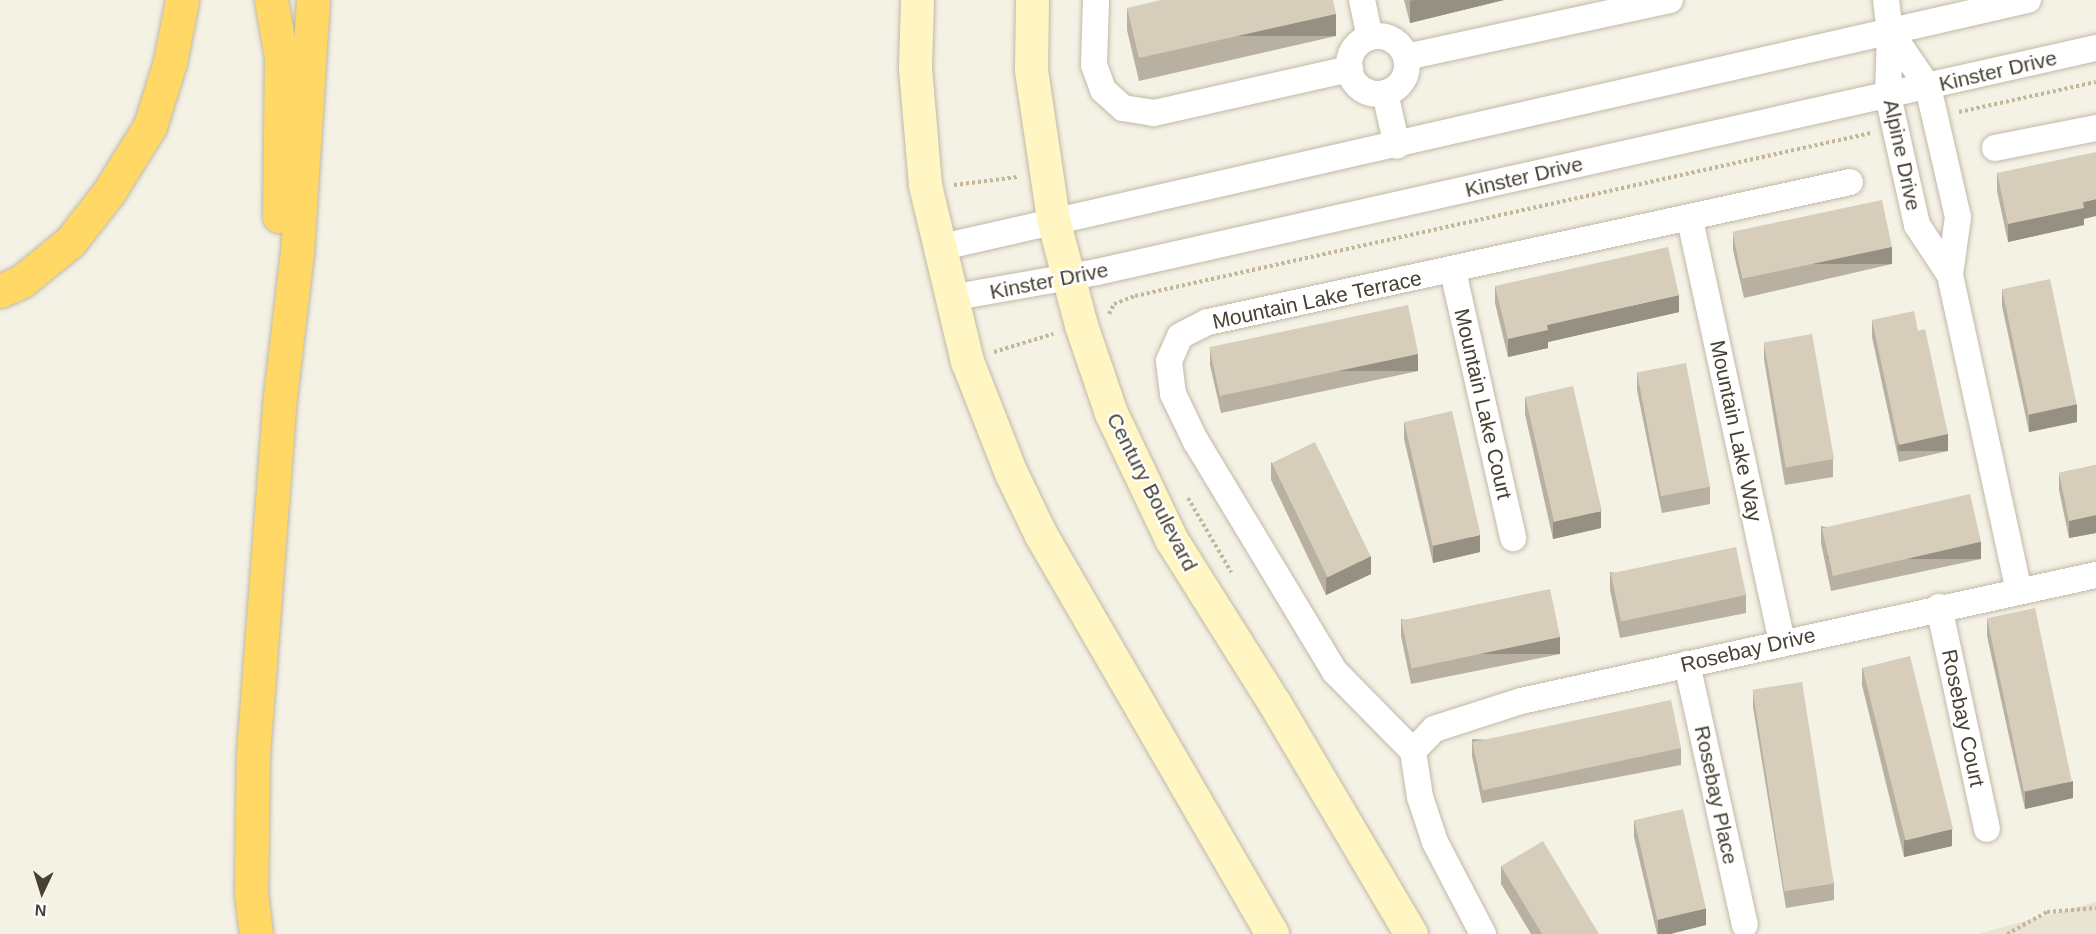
<!DOCTYPE html>
<html>
<head>
<meta charset="utf-8">
<style>
  body { margin:0 }
  #map { position:relative; width:2096px; height:934px; overflow:hidden; background:#f4f1e5; font-family:Arial,sans-serif }
  div>[style] { position:absolute }
  [style*='--x'] { left:calc(var(--x)*1px); top:calc(var(--y)*1px); width:calc(var(--w)*1px); rotate:calc(var(--a)*1deg) }
  .residential>* { inset:0; background:#e8e3d3 }
  .path>* { height:4px; margin-top:-2px; transform-origin:0; background:repeating-linear-gradient(90deg,#c3b797 0 3px,transparent 0 6px) }
  .roads { filter:drop-shadow(0 0 2px #c0b9a7) drop-shadow(0 0 2px #c0b9a7) }
  .street>* { height:26px; margin:-13px; padding:0 13px; transform-origin:13px; border-radius:13px; background:#fff }
  .street>.ring { margin:-13px; padding:0; box-sizing:content-box; background:none; border:26px solid #fff; border-radius:50% }
  .secondary>* { height:33px; margin:-16.5px; padding:0 16.5px; transform-origin:16.5px; border-radius:16.5px; background:#fff6c4 }
  .highway>* { height:33px; margin:-16.5px; padding:0 16.5px; transform-origin:16.5px; border-radius:16.5px; background:#ffd865 }
  .wall>* { inset:0; background:#b8b0a0 }
  .shaded-wall>* { inset:0; background:#969082; transform-origin:0 0 }
  .building>* { inset:0; background:#d6cdba; transform-origin:0 0 }
  span { translate:-50% -50%; white-space:nowrap; text-align:center; line-height:1.15; -webkit-text-stroke:4.5px #fff; paint-order:stroke }
  .street-label { font-size:21px; color:#474134 }
  .north { position:absolute; left:12px; top:862px; width:60px; height:60px; -webkit-text-stroke:4px #fff; paint-order:stroke; rotate:184deg; font-size:16px; font-weight:700; line-height:24px; text-align:center; color:#474134 }
  .north::after { content:''; display:block; margin:auto; width:21px; height:27px; background:#474134; clip-path:polygon(50% 0,100% 100%,50% 72%,0 100%) }
</style>
</head>
<body>
<div id="map">
  <div class="residential">
    <i style="clip-path:polygon(2096px 902px,2096px 934px,1977px 934px)"></i>
  </div>
  <div class="path">
    <i style="--x:1959;--y:112;--w:140;--a:-12.4"></i>
    <i style="--x:954;--y:185;--w:64;--a:-7.1"></i>
    <i style="--x:1109;--y:314;--w:11;--a:-63"></i>
    <i style="--x:1114;--y:304;--w:22;--a:-21"></i>
    <i style="--x:1135;--y:296;--w:754;--a:-12.49"></i>
    <i style="--x:994;--y:352;--w:62;--a:-17"></i>
    <i style="--x:1188;--y:498;--w:86;--a:59.8"></i>
    <i style="--x:2007;--y:934;--w:46;--a:-28.8"></i>
    <i style="--x:2047;--y:912;--w:49;--a:-4.7"></i>
  </div>
  <div class="roads">
    <div class="street">
      <i style="--x:1096;--y:0;--w:65;--a:91.8"></i>
      <i style="--x:1094;--y:65;--w:27;--a:70"></i>
      <i style="--x:1103;--y:90;--w:27;--a:42"></i>
      <i style="--x:1123;--y:108;--w:31;--a:9"></i>
      <i style="--x:1154;--y:113;--w:201;--a:-12.7"></i>
      <i style="--x:1362;--y:0;--w:38;--a:78"></i>
      <i style="--x:1886;--y:0;--w:31;--a:83"></i>
      <i style="--x:1890;--y:31;--w:65;--a:91.8"></i>
      <i style="--x:1888;--y:96;--w:132;--a:77.3"></i>
      <i style="--x:1917;--y:225;--w:60;--a:56.6"></i>
      <i style="--x:1890;--y:31;--w:68;--a:55.8"></i>
      <i style="--x:1928;--y:87;--w:133;--a:77"></i>
      <i style="--x:1958;--y:217;--w:59;--a:97.9"></i>
      <i style="--x:1950;--y:275;--w:323;--a:77.7"></i>
      <i class="ring" style="left:1349px;top:36px;width:32px;height:32px"></i>
      <i style="--x:1406;--y:57;--w:270;--a:-12.2"></i>
      <i style="--x:1385;--y:93;--w:54;--a:77.2"></i>
      <i style="--x:1995;--y:148;--w:103;--a:-11.2"></i>
      <i style="--x:1690;--y:220;--w:432;--a:77.7"></i>
      <i style="--x:938;--y:248;--w:1118;--a:-12.82"></i>
      <i style="--x:1453;--y:271;--w:274;--a:77.3"></i>
      <i style="--x:950;--y:298;--w:149;--a:-10"></i>
      <i style="--x:1097;--y:272;--w:1024;--a:-12.64"></i>
      <i style="--x:1939;--y:607;--w:227;--a:77.8"></i>
      <i style="--x:1687;--y:664;--w:267;--a:77.5"></i>
      <i style="--x:1413;--y:751;--w:30;--a:-46"></i>
      <i style="--x:1434;--y:729;--w:91;--a:-17.8"></i>
      <i style="--x:1521;--y:701;--w:589;--a:-12.36"></i>
      <i style="--x:1483;--y:934;--w:104;--a:-117.6"></i>
      <i style="--x:1435;--y:842;--w:47;--a:-108.4"></i>
      <i style="--x:1420;--y:797;--w:47;--a:-98.7"></i>
      <i style="--x:1413;--y:751;--w:111;--a:-134.6"></i>
      <i style="--x:1335;--y:672;--w:269;--a:-121.1"></i>
      <i style="--x:1196;--y:442;--w:53;--a:-115.6"></i>
      <i style="--x:1173;--y:394;--w:33;--a:-97"></i>
      <i style="--x:1169;--y:361;--w:27;--a:-66"></i>
      <i style="--x:1180;--y:336;--w:31;--a:-27"></i>
      <i style="--x:1208;--y:322;--w:657;--a:-12.3"></i>
    </div>
    <div class="secondary">
      <i style="--x:917;--y:0;--w:68;--a:91.7"></i>
      <i style="--x:915;--y:68;--w:117;--a:85.1"></i>
      <i style="--x:925;--y:185;--w:181;--a:76.6"></i>
      <i style="--x:967;--y:361;--w:120;--a:68.6"></i>
      <i style="--x:1011;--y:473;--w:69;--a:64.2"></i>
      <i style="--x:1041;--y:535;--w:461;--a:59.9"></i>
      <i style="--x:1032;--y:0;--w:70;--a:90.8"></i>
      <i style="--x:1031;--y:70;--w:151;--a:81.6"></i>
      <i style="--x:1053;--y:219;--w:110;--a:75.2"></i>
      <i style="--x:1081;--y:325;--w:93;--a:71.2"></i>
      <i style="--x:1111;--y:413;--w:140;--a:64.5"></i>
      <i style="--x:1171;--y:539;--w:195;--a:57.8"></i>
      <i style="--x:1275;--y:704;--w:267;--a:59.4"></i>
    </div>
    <div class="highway">
      <i style="--x:271;--y:0;--w:57;--a:79.9"></i>
      <i style="--x:281;--y:56;--w:160;--a:90.7"></i>
      <i style="--x:0;--y:291;--w:24;--a:-24"></i>
      <i style="--x:22;--y:281;--w:62;--a:-39.1"></i>
      <i style="--x:70;--y:242;--w:63;--a:-52"></i>
      <i style="--x:109;--y:192;--w:78;--a:-58.2"></i>
      <i style="--x:150;--y:126;--w:67;--a:-72.6"></i>
      <i style="--x:170;--y:62;--w:63;--a:-79"></i>
      <i style="--x:256;--y:934;--w:41;--a:-97"></i>
      <i style="--x:251;--y:893;--w:139;--a:-89.2"></i>
      <i style="--x:253;--y:754;--w:358;--a:-85.7"></i>
      <i style="--x:280;--y:397;--w:145;--a:-83.3"></i>
      <i style="--x:297;--y:253;--w:254;--a:-86.4"></i>
    </div>
  </div>
  <div class="wall">
    <i style="clip-path:polygon(1404px 0,1504px 0,1410px 23px)"></i>
    <i style="clip-path:polygon(1127px 8px,1336px 36px,1139px 81px,1127px 30px)"></i>
    <i style="clip-path:polygon(1997px 173px,2084px 219px,2084px 225px,2008px 242px,1997px 191px)"></i>
    <i style="clip-path:polygon(1733px 233px,1892px 264px,1744px 298px,1733px 250px)"></i>
    <i style="clip-path:polygon(1495px 286px,1679px 312px,1548px 342px,1548px 348px,1508px 357px,1495px 303px)"></i>
    <i style="clip-path:polygon(2002px 289px,2077px 422px,2029px 432px,2002px 306px)"></i>
    <i style="clip-path:polygon(1872px 320px,1918px 331px,1948px 451px,1899px 462px,1872px 337px)"></i>
    <i style="clip-path:polygon(1764px 342px,1833px 459px,1833px 477px,1785px 485px,1764px 359px)"></i>
    <i style="clip-path:polygon(1210px 348px,1418px 371px,1221px 413px,1210px 365px)"></i>
    <i style="clip-path:polygon(1637px 373px,1710px 487px,1710px 504px,1662px 513px,1637px 390px)"></i>
    <i style="clip-path:polygon(1525px 397px,1601px 528px,1553px 539px,1525px 414px)"></i>
    <i style="clip-path:polygon(1404px 422px,1480px 552px,1433px 563px,1404px 439px)"></i>
    <i style="clip-path:polygon(1271px 462px,1371px 574px,1326px 595px,1271px 480px)"></i>
    <i style="clip-path:polygon(2096px 465px,2096px 533px,2069px 538px,2059px 490px,2059px 473px)"></i>
    <i style="clip-path:polygon(1821px 526px,1981px 559px,1831px 591px,1821px 543px)"></i>
    <i style="clip-path:polygon(1610px 572px,1746px 595px,1746px 613px,1620px 638px,1610px 590px)"></i>
    <i style="clip-path:polygon(1401px 619px,1560px 654px,1411px 684px,1401px 636px)"></i>
    <i style="clip-path:polygon(1987px 619px,2073px 798px,2025px 809px,1987px 636px)"></i>
    <i style="clip-path:polygon(1862px 667px,1952px 846px,1904px 857px,1862px 685px)"></i>
    <i style="clip-path:polygon(1753px 690px,1834px 883px,1834px 900px,1786px 908px,1753px 707px)"></i>
    <i style="clip-path:polygon(1472px 739px,1681px 748px,1681px 765px,1482px 803px,1472px 756px)"></i>
    <i style="clip-path:polygon(1634px 820px,1706px 925px,1670px 934px,1657px 934px,1634px 837px)"></i>
    <i style="clip-path:polygon(1501px 866px,1599px 934px,1531px 934px,1501px 884px)"></i>
  </div>
  <div class="shaded-wall">
    <i style="clip-path:polygon(1413px 0,1504px 0,1410px 23px,1410px 1px)"></i>
    <i style="left:1336px;top:14px;width:22px;height:202px;rotate:90deg"></i>
    <i style="clip-path:polygon(2096px 199px,2096px 216px,2084px 219px,2084px 225px,2008px 242px,2008px 224px,2083px 202px)"></i>
    <i style="left:1892px;top:247px;width:17px;height:152px;rotate:90deg"></i>
    <i style="clip-path:polygon(1679px 295px,1679px 312px,1548px 342px,1548px 348px,1508px 357px,1508px 339px,1547px 325px)"></i>
    <i style="left:1418px;top:354px;width:17px;height:201px;rotate:90deg"></i>
    <i style="clip-path:polygon(2077px 404px,2077px 422px,2029px 432px,2029px 415px)"></i>
    <i style="left:1948px;top:434px;width:17px;height:50px;rotate:90deg"></i>
    <i style="clip-path:polygon(1601px 511px,1601px 528px,1553px 539px,1553px 522px)"></i>
    <i style="clip-path:polygon(2096px 515px,2096px 533px,2069px 538px,2069px 521px)"></i>
    <i style="clip-path:polygon(1480px 535px,1480px 552px,1433px 563px,1433px 546px)"></i>
    <i style="left:1981px;top:542px;width:17px;height:153px;rotate:90deg"></i>
    <i style="clip-path:polygon(1371px 556px,1371px 574px,1326px 595px,1326px 578px)"></i>
    <i style="left:1560px;top:637px;width:17px;height:152px;rotate:90deg"></i>
    <i style="clip-path:polygon(2073px 781px,2073px 798px,2025px 809px,2025px 792px)"></i>
    <i style="clip-path:polygon(1952px 829px,1952px 846px,1904px 857px,1904px 840px)"></i>
    <i style="clip-path:polygon(1706px 908px,1706px 925px,1670px 934px,1658px 934px,1658px 920px)"></i>
  </div>
  <div class="building">
    <i style="clip-path:polygon(1161px 0,1333px 0,1336px 14px,1139px 58px,1127px 8px)"></i>
    <i style="clip-path:polygon(2096px 152px,2096px 199px,2083px 202px,2084px 208px,2008px 224px,1997px 173px)"></i>
    <i style="left:1882px;top:200px;width:48px;height:153px;rotate:78deg"></i>
    <i style="clip-path:polygon(1668px 247px,1679px 295px,1547px 325px,1548px 330px,1508px 339px,1495px 286px)"></i>
    <i style="left:2050px;top:279px;width:128px;height:49px;rotate:78deg"></i>
    <i style="left:1408px;top:305px;width:50px;height:203px;rotate:78deg"></i>
    <i style="clip-path:polygon(1914px 311px,1918px 331px,1925px 329px,1948px 434px,1899px 445px,1872px 320px)"></i>
    <i style="left:1812px;top:334px;width:127px;height:49px;rotate:80deg"></i>
    <i style="left:1686px;top:363px;width:126px;height:50px;rotate:79deg"></i>
    <i style="left:1573px;top:386px;width:128px;height:49px;rotate:77deg"></i>
    <i style="left:1452px;top:411px;width:127px;height:49px;rotate:77deg"></i>
    <i style="left:1315px;top:442px;width:127px;height:48px;rotate:64deg"></i>
    <i style="clip-path:polygon(2096px 465px,2096px 515px,2069px 521px,2059px 473px)"></i>
    <i style="left:1970px;top:494px;width:49px;height:152px;rotate:77deg"></i>
    <i style="left:1736px;top:547px;width:49px;height:128px;rotate:78deg"></i>
    <i style="left:1550px;top:589px;width:49px;height:152px;rotate:78deg"></i>
    <i style="left:2035px;top:608px;width:177px;height:49px;rotate:78deg"></i>
    <i style="left:1910px;top:656px;width:178px;height:49px;rotate:76deg"></i>
    <i style="left:1802px;top:682px;width:204px;height:50px;rotate:81deg"></i>
    <i style="left:1671px;top:700px;width:49px;height:203px;rotate:78deg"></i>
    <i style="left:1683px;top:809px;width:102px;height:50px;rotate:77deg"></i>
    <i style="clip-path:polygon(1543px 841px,1599px 934px,1542px 934px,1501px 866px)"></i>
  </div>
  <div class="street-label">
    <span style="left:1998px;top:71px;rotate:-13deg">Kinster Drive</span>
    <span style="left:1902px;top:155px;rotate:78deg">Alpine Drive</span>
    <span style="left:1524px;top:177px;rotate:-13deg">Kinster Drive</span>
    <span style="left:1049px;top:281px;rotate:-11deg">Kinster Drive</span>
    <span style="left:1317px;top:300px;rotate:-12deg">Mountain Lake Terrace</span>
    <span style="left:1483px;top:404px;rotate:77deg">Mountain Lake Court</span>
    <span style="left:1736px;top:431px;rotate:78deg">Mountain Lake Way</span>
    <span style="left:1152px;top:492px;rotate:63deg">Century Boulevard</span>
    <span style="left:1748px;top:650px;rotate:-13deg">Rosebay Drive</span>
    <span style="left:1963px;top:718px;rotate:78deg">Rosebay Court</span>
    <span style="left:1716px;top:795px;rotate:78deg">Rosebay Place</span>
  </div>
  <div class="north">N</div>
</div>
</body>
</html>
